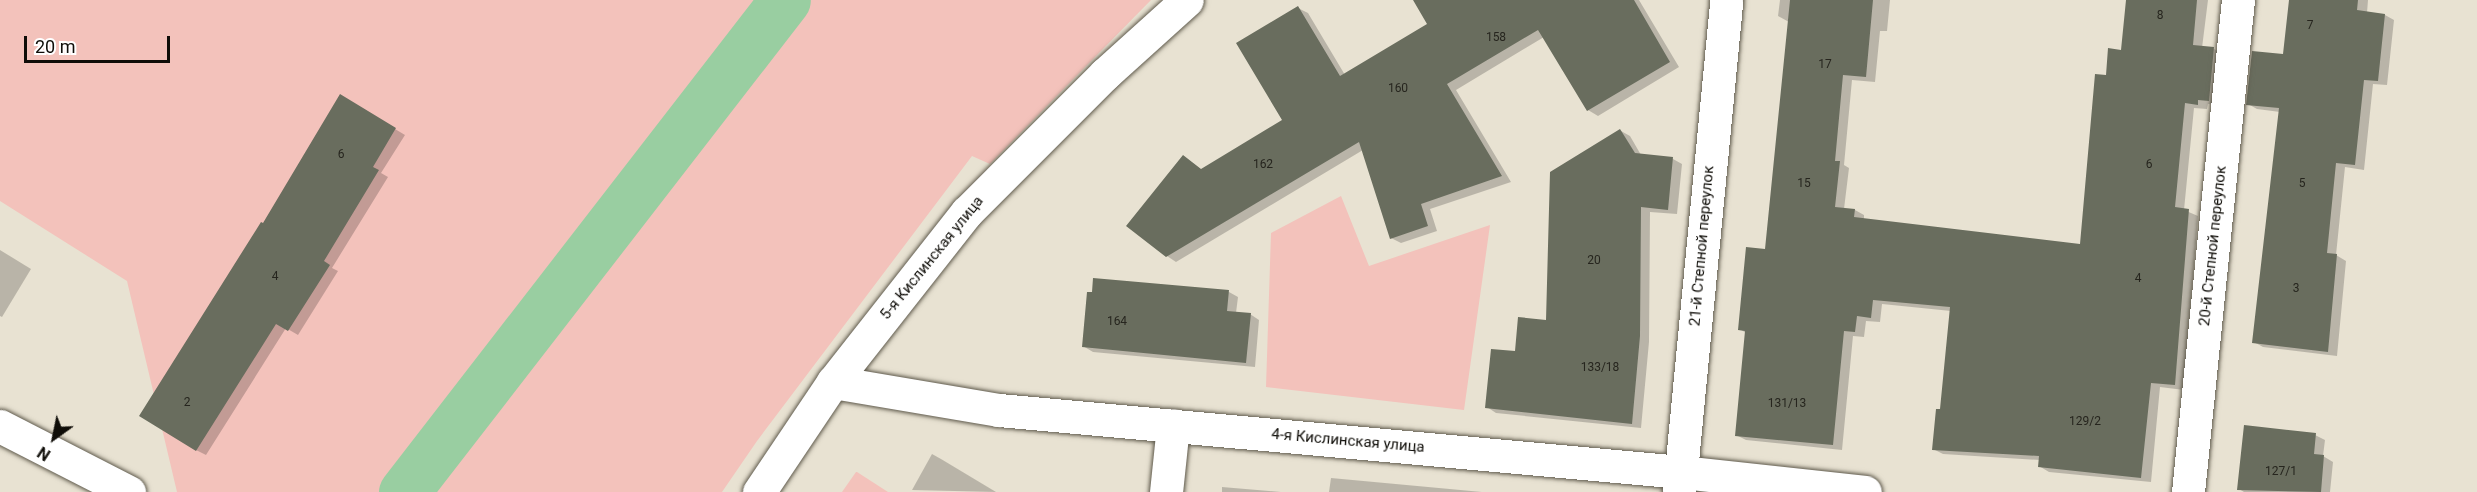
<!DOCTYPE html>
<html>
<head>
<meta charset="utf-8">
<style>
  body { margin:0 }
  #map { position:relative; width:2477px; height:492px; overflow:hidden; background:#e8e2d2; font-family:Roboto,sans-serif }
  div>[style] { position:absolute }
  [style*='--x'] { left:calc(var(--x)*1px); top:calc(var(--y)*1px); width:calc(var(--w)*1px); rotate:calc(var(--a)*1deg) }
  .green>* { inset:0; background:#f3c2bb }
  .shadow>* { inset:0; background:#0003 }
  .canal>* { height:51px; margin:-25.5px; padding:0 25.5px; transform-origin:25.5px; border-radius:25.5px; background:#99cea1 }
  .building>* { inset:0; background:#696d5e }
  .roads { filter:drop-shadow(0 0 2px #5f5a4c) drop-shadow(0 0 2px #5f5a4c) }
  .minor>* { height:33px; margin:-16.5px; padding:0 16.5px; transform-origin:16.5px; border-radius:16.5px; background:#fff }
  .tertiary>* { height:33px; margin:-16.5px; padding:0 16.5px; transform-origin:16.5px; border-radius:16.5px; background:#fff }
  span { translate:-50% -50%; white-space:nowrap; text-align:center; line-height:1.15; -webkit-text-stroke:5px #fff; paint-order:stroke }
  .number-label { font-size:12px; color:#26251e }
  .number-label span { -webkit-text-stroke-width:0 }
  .street-label { font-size:15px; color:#0f0d08 }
  .north { position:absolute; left:24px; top:408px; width:60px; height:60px; -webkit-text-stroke:4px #fff; paint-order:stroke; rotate:213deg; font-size:16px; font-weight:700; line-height:24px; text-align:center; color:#0f0d08 }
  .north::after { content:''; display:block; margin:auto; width:21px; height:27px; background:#0f0d08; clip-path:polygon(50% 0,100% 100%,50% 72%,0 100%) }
  .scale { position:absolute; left:24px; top:36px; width:146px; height:27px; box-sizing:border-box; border:3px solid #0f0d08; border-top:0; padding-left:8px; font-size:18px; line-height:21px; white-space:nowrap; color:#0f0d08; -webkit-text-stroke:4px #fff; paint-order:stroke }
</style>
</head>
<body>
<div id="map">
  <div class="green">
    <i style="clip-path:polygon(0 0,1151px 0,990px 164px,972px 156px,757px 441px,722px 492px,177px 492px,127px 281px,0 201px)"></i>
    <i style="clip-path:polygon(1341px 196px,1369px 266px,1490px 225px,1464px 410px,1266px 387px,1271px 233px)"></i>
    <i style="clip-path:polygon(856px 472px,857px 472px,888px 492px,842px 492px)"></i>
  </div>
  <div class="shadow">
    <i style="clip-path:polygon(1462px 0,1639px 0,1679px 67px,1598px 116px,1588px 110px,1544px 37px,1456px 90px,1511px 182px,1430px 209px,1437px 231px,1401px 243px,1391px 238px,1363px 150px,1176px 262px,1167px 256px,1183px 157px,1202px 170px,1284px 120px,1298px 8px,1308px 13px,1345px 75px,1429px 24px)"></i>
    <i style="clip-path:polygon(1780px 0,1890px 0,1887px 31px,1880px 31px,1875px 82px,1852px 80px,1844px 165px,1849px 168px,1844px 209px,1855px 210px,1864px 215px,1864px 220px,2082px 246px,2107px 76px,2122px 51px,2127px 0,2208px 0,2202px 48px,2214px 49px,2223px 54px,2218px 105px,2208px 104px,2207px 109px,2194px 108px,2184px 210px,2198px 216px,2184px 390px,2160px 387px,2151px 482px,2049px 472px,2039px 466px,2040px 460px,1943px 454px,1933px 449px,1942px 411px,1951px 311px,1882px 304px,1880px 322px,1866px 321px,1864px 337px,1853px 336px,1842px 450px,1746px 440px,1736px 435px,1746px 333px,1740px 329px,1766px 251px,1789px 22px,1778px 16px)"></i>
    <i style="clip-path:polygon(2290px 0,2368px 0,2367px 13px,2385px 15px,2394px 20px,2387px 85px,2373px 84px,2364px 170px,2345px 167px,2336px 255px,2346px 261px,2337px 356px,2263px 347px,2254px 342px,2280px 112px,2257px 109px,2248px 104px,2284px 56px)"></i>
    <i style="clip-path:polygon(340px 96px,405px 135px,381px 173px,388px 177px,332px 268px,338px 271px,298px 335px,286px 328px,206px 455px,196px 450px,263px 225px)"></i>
    <i style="clip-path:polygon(1621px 131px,1630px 136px,1641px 155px,1673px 159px,1682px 164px,1677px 214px,1650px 212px,1649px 342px,1641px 428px,1496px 413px,1487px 407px,1517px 353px,1547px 321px)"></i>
    <i style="clip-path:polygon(0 250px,31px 269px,2px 317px,0 316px)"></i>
    <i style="clip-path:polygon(1229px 292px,1238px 297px,1236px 313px,1250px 314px,1259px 320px,1255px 367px,1093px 352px,1083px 346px)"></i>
    <i style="clip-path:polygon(2315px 435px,2325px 440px,2323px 456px,2333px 462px,2330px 492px,2244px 492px,2239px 489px)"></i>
    <i style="clip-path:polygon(932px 454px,941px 459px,996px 492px,912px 490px)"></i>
    <i style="clip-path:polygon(1331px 478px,1482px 492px,1329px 492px)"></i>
    <i style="clip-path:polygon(1222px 487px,1281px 492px,1222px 492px)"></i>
  </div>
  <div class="canal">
    <i style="--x:404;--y:492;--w:622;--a:-52.25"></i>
  </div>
  <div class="building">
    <i style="clip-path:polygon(1413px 0,1634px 0,1670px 62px,1587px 111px,1538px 30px,1447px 84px,1502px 176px,1421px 204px,1428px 226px,1390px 239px,1359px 142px,1166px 257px,1126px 226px,1183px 155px,1201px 169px,1282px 120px,1236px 43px,1298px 6px,1340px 76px,1427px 24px)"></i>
    <i style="clip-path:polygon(1790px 0,1873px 0,1866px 77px,1843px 75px,1835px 161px,1840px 161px,1835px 207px,1855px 209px,1854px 217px,2080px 244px,2095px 74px,2106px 75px,2108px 48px,2121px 50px,2126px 0,2197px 0,2193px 45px,2214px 47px,2209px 101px,2198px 100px,2198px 105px,2185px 103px,2175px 207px,2189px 209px,2175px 385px,2151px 383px,2141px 478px,2038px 467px,2039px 456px,1932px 450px,1936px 409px,1940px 409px,1950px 307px,1873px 300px,1871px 318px,1857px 316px,1855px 332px,1844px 331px,1833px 445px,1735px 436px,1745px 331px,1738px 330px,1746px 247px,1765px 249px)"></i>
    <i style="clip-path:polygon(2289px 0,2358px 0,2357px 10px,2385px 14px,2378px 81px,2364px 80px,2355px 165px,2336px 163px,2327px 253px,2337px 254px,2328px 352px,2252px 343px,2279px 108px,2246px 105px,2252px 51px,2283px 54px)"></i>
    <i style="clip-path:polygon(340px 94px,396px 128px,373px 167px,379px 170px,324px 261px,330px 265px,288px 331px,276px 324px,196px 451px,139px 416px,261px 222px,263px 223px)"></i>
    <i style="clip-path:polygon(1620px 129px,1635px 153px,1673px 157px,1668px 210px,1641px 207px,1640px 336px,1632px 424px,1485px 408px,1491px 349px,1515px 351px,1518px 317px,1546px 320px,1550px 172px)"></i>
    <i style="clip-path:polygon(1093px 278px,1229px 290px,1227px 311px,1251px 313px,1246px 363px,1082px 347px,1087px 292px,1092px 292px)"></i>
    <i style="clip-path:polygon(2244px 425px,2316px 433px,2314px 454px,2324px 455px,2321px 492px,2237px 490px)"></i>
  </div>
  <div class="roads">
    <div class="minor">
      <i style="--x:833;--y:382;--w:168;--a:9.6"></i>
      <i style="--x:999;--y:410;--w:685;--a:5.19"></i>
      <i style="--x:1681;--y:472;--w:185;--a:6.2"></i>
      <i style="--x:0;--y:426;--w:145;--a:27.1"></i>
      <i style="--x:1166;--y:492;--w:67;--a:-84"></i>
      <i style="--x:1679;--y:492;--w:494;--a:-84.5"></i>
      <i style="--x:2188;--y:492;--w:495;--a:-84.2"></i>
    </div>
    <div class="tertiary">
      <i style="--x:759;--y:492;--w:133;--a:-56.1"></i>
      <i style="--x:833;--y:382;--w:216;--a:-51.8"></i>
      <i style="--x:967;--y:212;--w:195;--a:-45"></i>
      <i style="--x:1105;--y:74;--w:110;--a:-42.1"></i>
    </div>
  </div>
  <div class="number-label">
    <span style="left:2160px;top:16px">8</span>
    <span style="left:2310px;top:26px">7</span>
    <span style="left:1496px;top:38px">158</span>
    <span style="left:1825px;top:65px">17</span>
    <span style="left:1398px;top:89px">160</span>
    <span style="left:341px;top:155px">6</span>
    <span style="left:1263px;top:165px">162</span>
    <span style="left:2149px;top:165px">6</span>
    <span style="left:1804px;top:184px">15</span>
    <span style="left:2302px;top:184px">5</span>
    <span style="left:1594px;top:261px">20</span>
    <span style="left:275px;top:277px">4</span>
    <span style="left:2138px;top:279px">4</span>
    <span style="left:2296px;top:289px">3</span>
    <span style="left:1117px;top:322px">164</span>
    <span style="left:1600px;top:368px">133/18</span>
    <span style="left:187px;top:403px">2</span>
    <span style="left:1787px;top:404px">131/13</span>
    <span style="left:2085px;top:422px">129/2</span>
    <span style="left:2281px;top:472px">127/1</span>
  </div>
  <div class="street-label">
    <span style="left:1702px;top:246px;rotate:-85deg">21-й Степной переулок</span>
    <span style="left:2213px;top:246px;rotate:-84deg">20-й Степной переулок</span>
    <span style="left:932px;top:258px;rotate:-51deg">5-я Кислинская улица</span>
    <span style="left:1348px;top:441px;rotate:5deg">4-я Кислинская улица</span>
  </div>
  <div class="north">N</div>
  <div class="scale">20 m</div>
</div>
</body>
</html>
